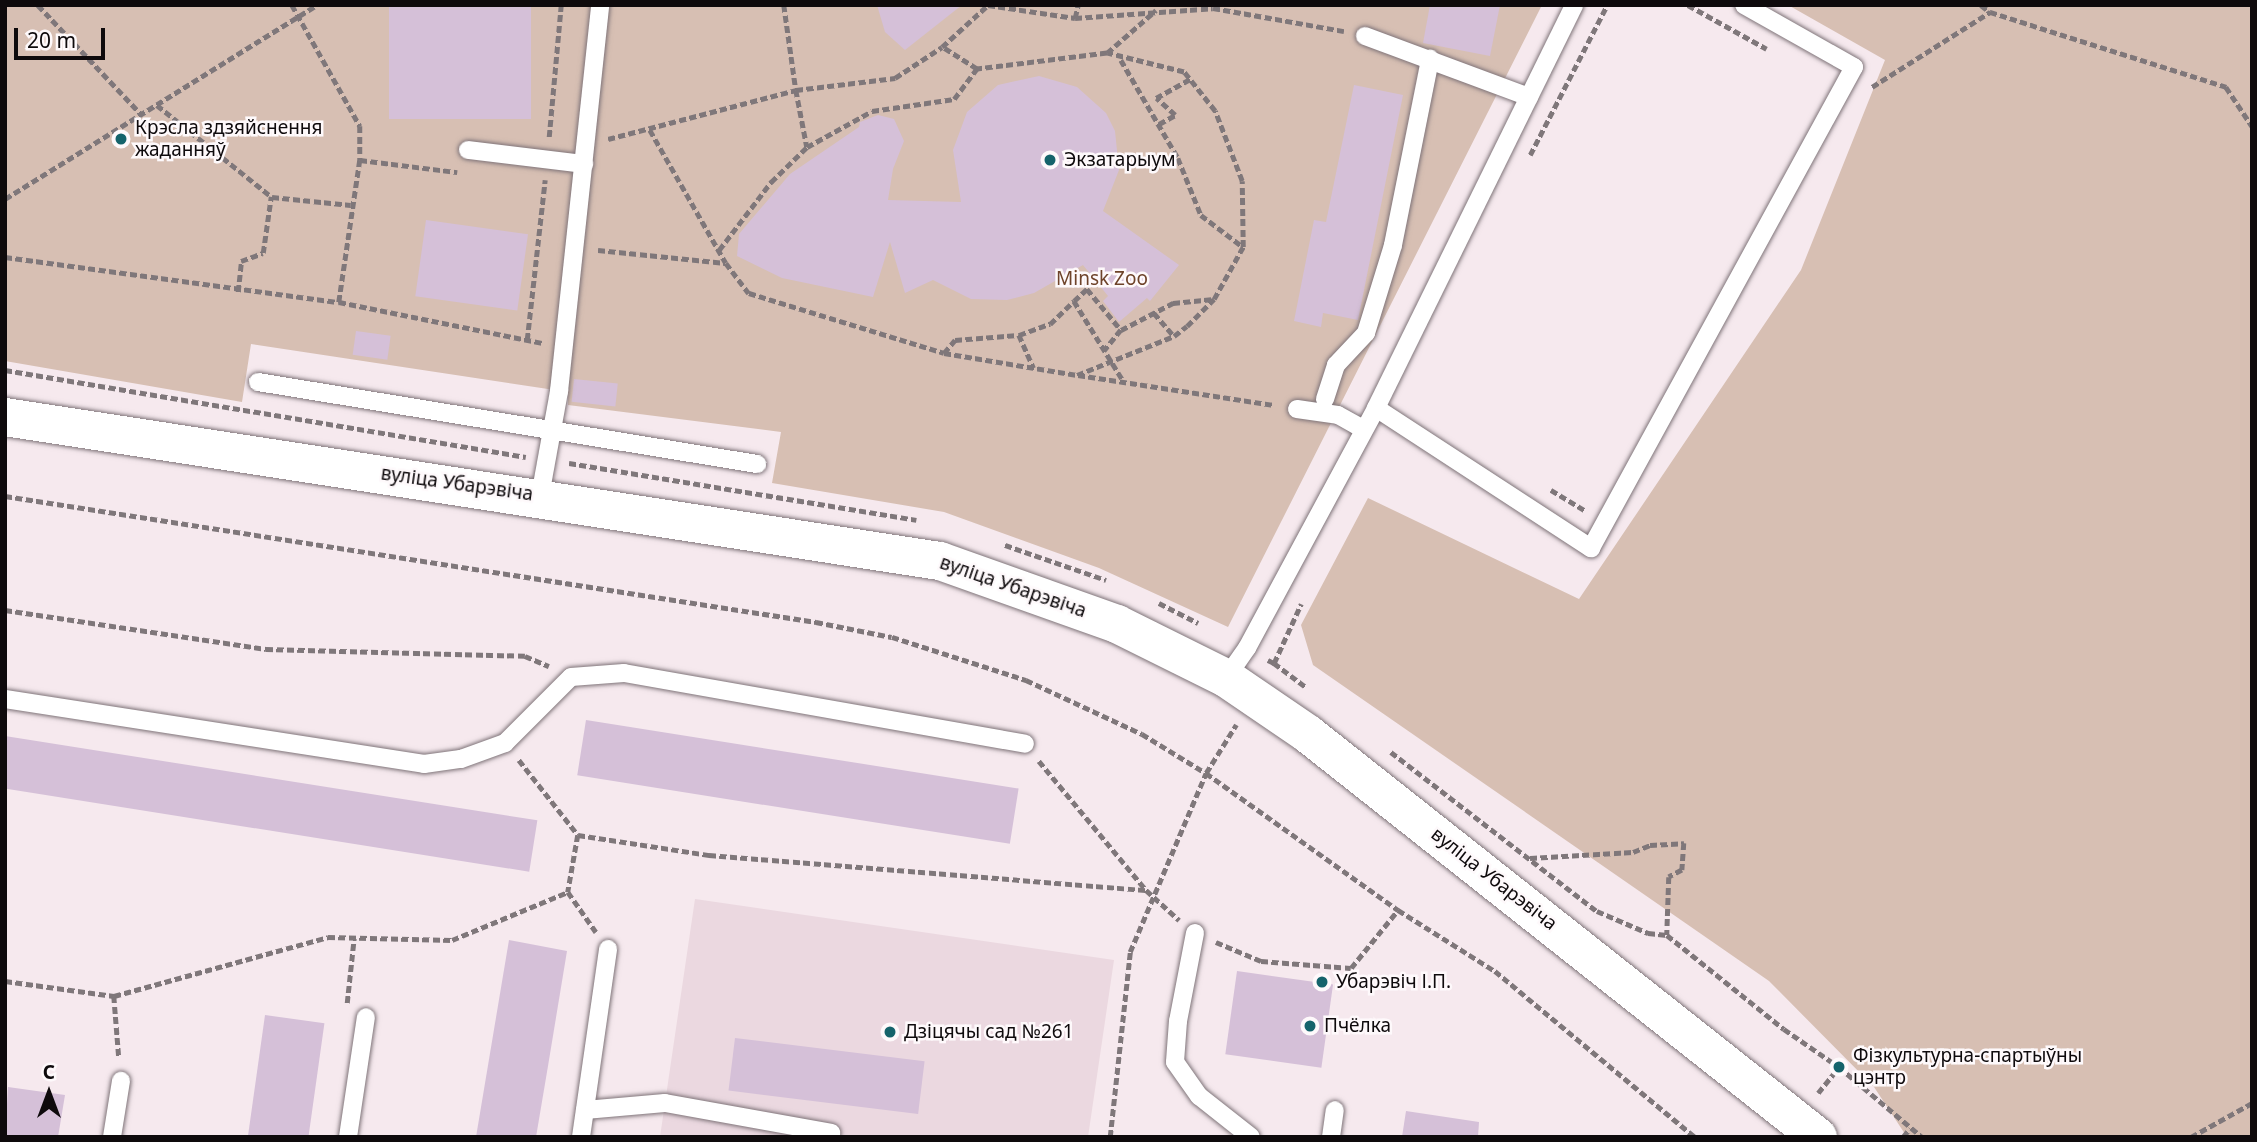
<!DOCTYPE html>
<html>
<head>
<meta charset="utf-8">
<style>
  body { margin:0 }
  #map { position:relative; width:2257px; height:1142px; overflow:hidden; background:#f6e9ee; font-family:"Noto Sans",sans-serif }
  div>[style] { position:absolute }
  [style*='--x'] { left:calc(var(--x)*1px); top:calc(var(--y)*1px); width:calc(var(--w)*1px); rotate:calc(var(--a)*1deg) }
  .built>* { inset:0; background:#ebd8e0 }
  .green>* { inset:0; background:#d7bfb3 }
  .building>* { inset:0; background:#d5c0d8; transform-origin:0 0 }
  .path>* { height:4.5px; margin-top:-2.25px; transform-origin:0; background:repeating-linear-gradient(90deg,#7f777a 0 7px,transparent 0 10.5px) }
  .roads { filter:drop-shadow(0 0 2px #7f7479) drop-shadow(0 0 2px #7f7479) }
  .service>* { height:18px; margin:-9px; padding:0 9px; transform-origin:9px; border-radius:9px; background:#fff }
  .secondary>* { height:38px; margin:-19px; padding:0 19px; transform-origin:19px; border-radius:19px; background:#fff }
  .dots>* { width:19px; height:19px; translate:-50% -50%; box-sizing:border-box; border:4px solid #fef9fb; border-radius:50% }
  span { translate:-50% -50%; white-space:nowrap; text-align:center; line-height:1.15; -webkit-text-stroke:5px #fef9fb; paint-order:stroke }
  .poi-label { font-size:19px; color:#0e0a0c }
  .left { translate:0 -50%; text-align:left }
  .park-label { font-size:19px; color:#6e432a }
  .street-label { font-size:19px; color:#0e0a0c }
  .frame { position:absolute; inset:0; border:7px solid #0e0a0c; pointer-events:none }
  .north { position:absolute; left:14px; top:1058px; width:70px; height:70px; -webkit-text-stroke:5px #fef9fb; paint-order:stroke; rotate:0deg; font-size:19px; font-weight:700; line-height:28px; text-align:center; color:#0e0a0c }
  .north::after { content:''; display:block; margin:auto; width:24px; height:32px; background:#0e0a0c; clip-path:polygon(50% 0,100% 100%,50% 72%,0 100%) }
  .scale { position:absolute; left:14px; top:28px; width:91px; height:32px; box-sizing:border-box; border:4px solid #0e0a0c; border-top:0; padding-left:9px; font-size:21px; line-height:24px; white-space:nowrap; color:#0e0a0c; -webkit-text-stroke:5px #fef9fb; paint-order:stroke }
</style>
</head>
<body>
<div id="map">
  <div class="built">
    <i style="clip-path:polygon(695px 899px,1114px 960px,1088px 1137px,660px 1137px)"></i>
  </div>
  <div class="green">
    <i style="clip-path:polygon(5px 5px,1542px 5px,1228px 627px,1099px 568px,944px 512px,772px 483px,781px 432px,568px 405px,568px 392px,251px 344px,242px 402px,5px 361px)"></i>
    <i style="clip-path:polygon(1788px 5px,2252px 5px,2252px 1137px,1907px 1137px,1874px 1087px,1769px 981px,1313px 665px,1301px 625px,1368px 498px,1579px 599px,1801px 270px,1885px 60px)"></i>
  </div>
  <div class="building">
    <i style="left:389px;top:5px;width:142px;height:114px"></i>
    <i style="clip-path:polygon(877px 5px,962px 5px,905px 50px,885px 32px)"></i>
    <i style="clip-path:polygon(1430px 5px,1500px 5px,1490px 56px,1423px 43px)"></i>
    <i style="clip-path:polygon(1039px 76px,1077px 87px,1106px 113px,1115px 131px,1119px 170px,1103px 211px,1179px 265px,1150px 301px,1147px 298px,1119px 322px,1103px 301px,1108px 296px,1083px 265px,1034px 293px,1007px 300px,971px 299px,933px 280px,905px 293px,890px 242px,873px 297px,782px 278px,737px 256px,739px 234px,790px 174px,859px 127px,860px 122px,878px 115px,894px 119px,904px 141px,893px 169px,888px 200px,961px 202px,953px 150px,967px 112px,998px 85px)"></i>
    <i style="clip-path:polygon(1354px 85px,1403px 95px,1358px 320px,1323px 313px,1321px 327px,1294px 321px,1314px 220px,1326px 222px)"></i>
    <i style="left:426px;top:220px;width:103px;height:77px;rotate:8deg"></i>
    <i style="left:356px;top:331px;width:35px;height:24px;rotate:8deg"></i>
    <i style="left:574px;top:379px;width:44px;height:23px;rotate:6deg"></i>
    <i style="left:586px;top:720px;width:438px;height:56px;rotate:9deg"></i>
    <i style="left:5px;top:736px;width:539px;height:52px;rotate:9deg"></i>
    <i style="clip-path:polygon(509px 940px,567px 951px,548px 1066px,536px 1137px,476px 1137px)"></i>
    <i style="left:1237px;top:971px;width:97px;height:84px;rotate:8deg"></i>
    <i style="left:265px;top:1015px;width:60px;height:124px;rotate:8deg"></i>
    <i style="left:735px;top:1038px;width:191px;height:53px;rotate:7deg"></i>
    <i style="clip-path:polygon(8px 1087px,65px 1095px,58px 1137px,5px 1137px)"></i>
    <i style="clip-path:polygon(1406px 1111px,1479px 1122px,1478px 1137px,1402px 1137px)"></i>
  </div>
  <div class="path">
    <i style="--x:38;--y:5;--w:150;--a:46.6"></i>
    <i style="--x:292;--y:5;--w:139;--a:60.7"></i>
    <i style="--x:360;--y:126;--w:34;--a:90"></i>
    <i style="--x:360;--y:160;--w:144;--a:98.4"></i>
    <i style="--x:784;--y:5;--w:86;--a:82"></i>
    <i style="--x:796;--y:90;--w:100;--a:-6.9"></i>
    <i style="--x:895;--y:78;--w:56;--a:-33.4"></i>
    <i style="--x:942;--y:47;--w:62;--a:-42.4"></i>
    <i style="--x:988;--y:5;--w:88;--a:8.5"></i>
    <i style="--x:1075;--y:18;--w:13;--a:-77"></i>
    <i style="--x:1688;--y:5;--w:90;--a:29.1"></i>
    <i style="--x:1981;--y:5;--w:11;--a:38"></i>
    <i style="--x:1990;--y:12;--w:248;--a:17.6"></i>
    <i style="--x:2226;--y:87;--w:47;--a:56.3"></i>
    <i style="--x:1075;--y:18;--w:138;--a:-4.1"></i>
    <i style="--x:1213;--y:8;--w:133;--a:10"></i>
    <i style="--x:1107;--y:53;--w:65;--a:-41.3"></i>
    <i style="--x:1121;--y:60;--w:113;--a:59.8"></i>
    <i style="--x:1178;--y:158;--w:61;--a:68"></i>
    <i style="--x:1201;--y:215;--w:53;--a:37.3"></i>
    <i style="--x:1872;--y:87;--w:140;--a:-32.4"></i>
    <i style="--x:157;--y:105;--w:147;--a:38.7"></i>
    <i style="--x:272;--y:197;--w:79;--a:5.8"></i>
    <i style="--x:1159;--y:124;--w:18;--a:-29"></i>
    <i style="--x:1175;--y:115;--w:25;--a:-138"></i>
    <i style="--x:1156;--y:98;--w:39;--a:-29"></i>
    <i style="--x:650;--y:130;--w:153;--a:60.3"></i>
    <i style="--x:726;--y:263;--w:38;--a:53"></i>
    <i style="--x:749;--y:293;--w:204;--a:17.1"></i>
    <i style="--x:944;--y:353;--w:135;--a:9.4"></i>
    <i style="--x:1077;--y:375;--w:105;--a:-21.9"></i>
    <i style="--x:1174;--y:336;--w:16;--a:-38"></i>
    <i style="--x:1187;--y:326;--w:38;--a:-45"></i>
    <i style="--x:1214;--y:299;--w:60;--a:-60.9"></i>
    <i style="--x:1243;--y:247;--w:66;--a:-90.9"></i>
    <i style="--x:1242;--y:181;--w:75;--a:-111.1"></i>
    <i style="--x:1215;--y:111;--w:50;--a:-128.5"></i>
    <i style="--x:1184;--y:72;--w:79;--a:-166.1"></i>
    <i style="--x:1107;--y:53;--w:131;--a:173"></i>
    <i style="--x:977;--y:69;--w:41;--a:-147.8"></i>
    <i style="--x:549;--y:137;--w:133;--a:-84.8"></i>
    <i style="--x:608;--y:139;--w:194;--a:-14.6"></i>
    <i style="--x:796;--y:90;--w:58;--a:79.1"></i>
    <i style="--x:807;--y:147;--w:74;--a:-29"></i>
    <i style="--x:872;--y:111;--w:83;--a:-8.3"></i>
    <i style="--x:954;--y:99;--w:38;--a:-53"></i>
    <i style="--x:1530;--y:155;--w:169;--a:-62.8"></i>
    <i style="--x:360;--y:160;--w:98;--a:7.1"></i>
    <i style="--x:5;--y:199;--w:367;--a:-31.9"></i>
    <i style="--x:598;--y:250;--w:128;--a:5.8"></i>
    <i style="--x:719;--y:250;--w:86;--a:-52.6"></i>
    <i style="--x:771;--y:182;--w:50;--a:-44.2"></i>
    <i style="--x:5;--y:257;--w:337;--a:7.7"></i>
    <i style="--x:339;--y:302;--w:207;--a:11.4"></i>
    <i style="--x:238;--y:292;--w:31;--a:-84"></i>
    <i style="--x:241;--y:261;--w:23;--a:-20"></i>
    <i style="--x:263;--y:253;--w:57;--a:-81.9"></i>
    <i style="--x:1074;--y:301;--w:18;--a:-43"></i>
    <i style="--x:1087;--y:289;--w:53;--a:50.3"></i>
    <i style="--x:1121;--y:330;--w:27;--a:129"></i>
    <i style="--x:1154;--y:313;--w:30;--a:49"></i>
    <i style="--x:1121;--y:330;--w:59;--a:-27.4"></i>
    <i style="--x:1173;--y:303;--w:41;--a:-5.6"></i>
    <i style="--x:1019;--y:335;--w:36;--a:66"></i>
    <i style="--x:527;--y:340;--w:161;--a:-83.6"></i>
    <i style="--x:944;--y:353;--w:17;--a:-50"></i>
    <i style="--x:955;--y:340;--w:64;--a:-4.5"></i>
    <i style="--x:1019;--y:335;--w:33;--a:-20"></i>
    <i style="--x:1050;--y:324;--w:33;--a:-44"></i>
    <i style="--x:1074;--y:301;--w:95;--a:58.3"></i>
    <i style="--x:5;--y:370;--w:528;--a:9.48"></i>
    <i style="--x:1078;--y:375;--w:198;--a:8.7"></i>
    <i style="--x:569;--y:463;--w:352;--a:9.3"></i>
    <i style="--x:1551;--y:490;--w:41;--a:31"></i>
    <i style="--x:5;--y:496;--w:821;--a:8.83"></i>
    <i style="--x:816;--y:622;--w:77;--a:11.2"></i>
    <i style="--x:892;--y:637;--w:141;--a:17.8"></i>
    <i style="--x:1026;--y:680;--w:128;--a:25"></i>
    <i style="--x:1142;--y:734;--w:75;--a:31.4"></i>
    <i style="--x:1206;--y:773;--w:236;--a:35.5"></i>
    <i style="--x:1398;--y:910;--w:115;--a:32.2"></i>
    <i style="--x:1495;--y:971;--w:260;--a:39.7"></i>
    <i style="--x:1005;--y:545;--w:107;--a:19.1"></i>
    <i style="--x:1159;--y:603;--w:44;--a:27.1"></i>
    <i style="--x:5;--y:610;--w:264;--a:8.5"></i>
    <i style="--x:266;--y:649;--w:259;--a:1.5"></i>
    <i style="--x:525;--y:656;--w:26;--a:23"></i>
    <i style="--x:1268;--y:660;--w:7;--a:27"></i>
    <i style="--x:1274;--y:663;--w:65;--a:-65.4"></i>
    <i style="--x:1274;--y:663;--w:40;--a:37"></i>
    <i style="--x:1391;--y:752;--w:260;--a:37.7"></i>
    <i style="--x:1597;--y:911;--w:56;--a:23.3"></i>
    <i style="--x:1648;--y:933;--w:19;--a:6"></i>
    <i style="--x:1667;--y:935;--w:150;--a:38.8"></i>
    <i style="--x:1784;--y:1029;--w:67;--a:34.6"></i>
    <i style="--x:1839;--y:1067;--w:109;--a:40.1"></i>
    <i style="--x:519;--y:760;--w:95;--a:51.8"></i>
    <i style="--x:578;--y:835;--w:58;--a:100"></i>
    <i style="--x:1039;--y:761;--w:168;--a:50.3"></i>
    <i style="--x:1146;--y:890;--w:45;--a:42.3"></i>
    <i style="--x:578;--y:835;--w:133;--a:8.7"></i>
    <i style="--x:709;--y:855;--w:438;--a:4.6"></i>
    <i style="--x:1530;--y:858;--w:103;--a:-3.3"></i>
    <i style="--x:1633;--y:852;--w:18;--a:-22"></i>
    <i style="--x:1650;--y:845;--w:34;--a:-3"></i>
    <i style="--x:1684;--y:843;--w:27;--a:94"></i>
    <i style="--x:1682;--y:870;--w:15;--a:152"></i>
    <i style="--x:1669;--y:877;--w:58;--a:92"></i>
    <i style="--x:1216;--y:942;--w:49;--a:22.9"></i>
    <i style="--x:1261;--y:961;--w:90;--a:4.4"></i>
    <i style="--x:1351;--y:968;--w:75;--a:-51"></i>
    <i style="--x:5;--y:981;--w:110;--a:7.8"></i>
    <i style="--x:114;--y:996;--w:222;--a:-15.4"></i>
    <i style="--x:328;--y:937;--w:124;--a:1.4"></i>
    <i style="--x:452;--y:940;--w:126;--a:-22.5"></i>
    <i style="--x:568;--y:892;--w:49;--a:55"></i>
    <i style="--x:114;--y:996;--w:62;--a:85.4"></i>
    <i style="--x:347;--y:1003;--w:65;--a:-83.9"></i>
    <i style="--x:1818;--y:1093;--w:33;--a:-51"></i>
    <i style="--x:1110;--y:1137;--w:186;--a:-83.8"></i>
    <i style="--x:1130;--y:952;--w:194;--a:-67"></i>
    <i style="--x:1206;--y:773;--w:57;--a:-58"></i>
    <i style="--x:1903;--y:1137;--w:11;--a:-52"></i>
    <i style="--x:2191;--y:1137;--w:70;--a:-29.1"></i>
  </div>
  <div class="roads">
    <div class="service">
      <i style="--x:1365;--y:36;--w:175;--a:20.4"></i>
      <i style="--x:468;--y:150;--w:117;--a:6.9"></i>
      <i style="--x:258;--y:382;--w:506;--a:9.33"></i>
      <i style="--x:1325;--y:399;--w:36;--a:-72"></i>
      <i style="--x:1336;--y:365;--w:44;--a:-46.8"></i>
      <i style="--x:1366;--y:333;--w:92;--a:-72.9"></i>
      <i style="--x:1393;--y:245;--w:190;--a:-78.7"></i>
      <i style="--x:1376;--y:408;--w:257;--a:33.1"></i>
      <i style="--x:1591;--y:548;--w:548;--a:-61.33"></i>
      <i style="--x:1854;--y:67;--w:126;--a:-150.6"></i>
      <i style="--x:1297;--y:409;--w:41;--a:8.3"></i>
      <i style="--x:1338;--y:415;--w:29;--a:29"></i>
      <i style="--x:540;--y:496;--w:107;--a:-79.7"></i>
      <i style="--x:559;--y:391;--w:388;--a:-83.9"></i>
      <i style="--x:1226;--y:678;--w:37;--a:-55"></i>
      <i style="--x:1247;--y:648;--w:272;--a:-61.7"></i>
      <i style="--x:1376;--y:408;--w:449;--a:-63.8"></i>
      <i style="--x:5;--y:699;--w:424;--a:8.8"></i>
      <i style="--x:424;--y:764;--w:37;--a:-8"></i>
      <i style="--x:461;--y:759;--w:47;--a:-20"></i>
      <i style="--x:505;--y:743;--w:93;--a:-45"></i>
      <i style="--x:571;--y:677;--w:53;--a:-4.3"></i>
      <i style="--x:624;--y:673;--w:407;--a:10"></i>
      <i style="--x:1195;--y:933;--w:90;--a:100.9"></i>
      <i style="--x:1178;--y:1021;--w:41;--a:94.2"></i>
      <i style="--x:1175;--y:1062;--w:42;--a:54.8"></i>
      <i style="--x:1199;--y:1096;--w:66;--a:38.3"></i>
      <i style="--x:585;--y:1110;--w:80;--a:-5"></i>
      <i style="--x:665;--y:1103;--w:169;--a:10.2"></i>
      <i style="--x:112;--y:1137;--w:57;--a:-80.9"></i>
      <i style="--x:348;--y:1137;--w:121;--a:-81.5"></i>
      <i style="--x:581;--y:1137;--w:190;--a:-81.8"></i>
      <i style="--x:1331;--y:1137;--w:27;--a:-82"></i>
    </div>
    <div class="secondary">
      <i style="--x:5;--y:417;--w:946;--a:8.76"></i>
      <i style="--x:940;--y:561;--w:188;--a:19.6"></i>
      <i style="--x:1117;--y:624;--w:122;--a:26.4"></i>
      <i style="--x:1226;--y:678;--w:99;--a:34.3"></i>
      <i style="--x:1308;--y:734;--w:650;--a:38.32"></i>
    </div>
  </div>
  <div class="dots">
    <i style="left:121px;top:139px;background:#15636b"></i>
    <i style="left:1050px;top:160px;background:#15636b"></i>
    <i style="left:1322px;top:982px;background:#15636b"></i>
    <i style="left:1310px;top:1026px;background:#15636b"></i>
    <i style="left:890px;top:1032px;background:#15636b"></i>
    <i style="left:1839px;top:1067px;background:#15636b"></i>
  </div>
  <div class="poi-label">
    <span class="left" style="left:135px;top:139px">Крэсла здзяйснення<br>жаданняў</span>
    <span class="left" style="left:1064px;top:160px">Экзатарыум</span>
    <span class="left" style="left:1336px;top:982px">Убарэвіч І.П.</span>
    <span class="left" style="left:1324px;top:1026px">Пчёлка</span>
    <span class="left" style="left:904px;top:1032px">Дзіцячы сад №261</span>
    <span class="left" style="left:1853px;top:1067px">Фізкультурна-спартыўны<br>цэнтр</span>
  </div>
  <div class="park-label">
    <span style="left:1102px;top:279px">Minsk Zoo</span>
  </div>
  <div class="street-label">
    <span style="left:457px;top:484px;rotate:8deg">вуліца Убарэвіча</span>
    <span style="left:1013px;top:587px;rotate:19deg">вуліца Убарэвіча</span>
    <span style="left:1494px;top:879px;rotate:38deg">вуліца Убарэвіча</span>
  </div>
  <div class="frame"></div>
  <div class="north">С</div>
  <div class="scale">20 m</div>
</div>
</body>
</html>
